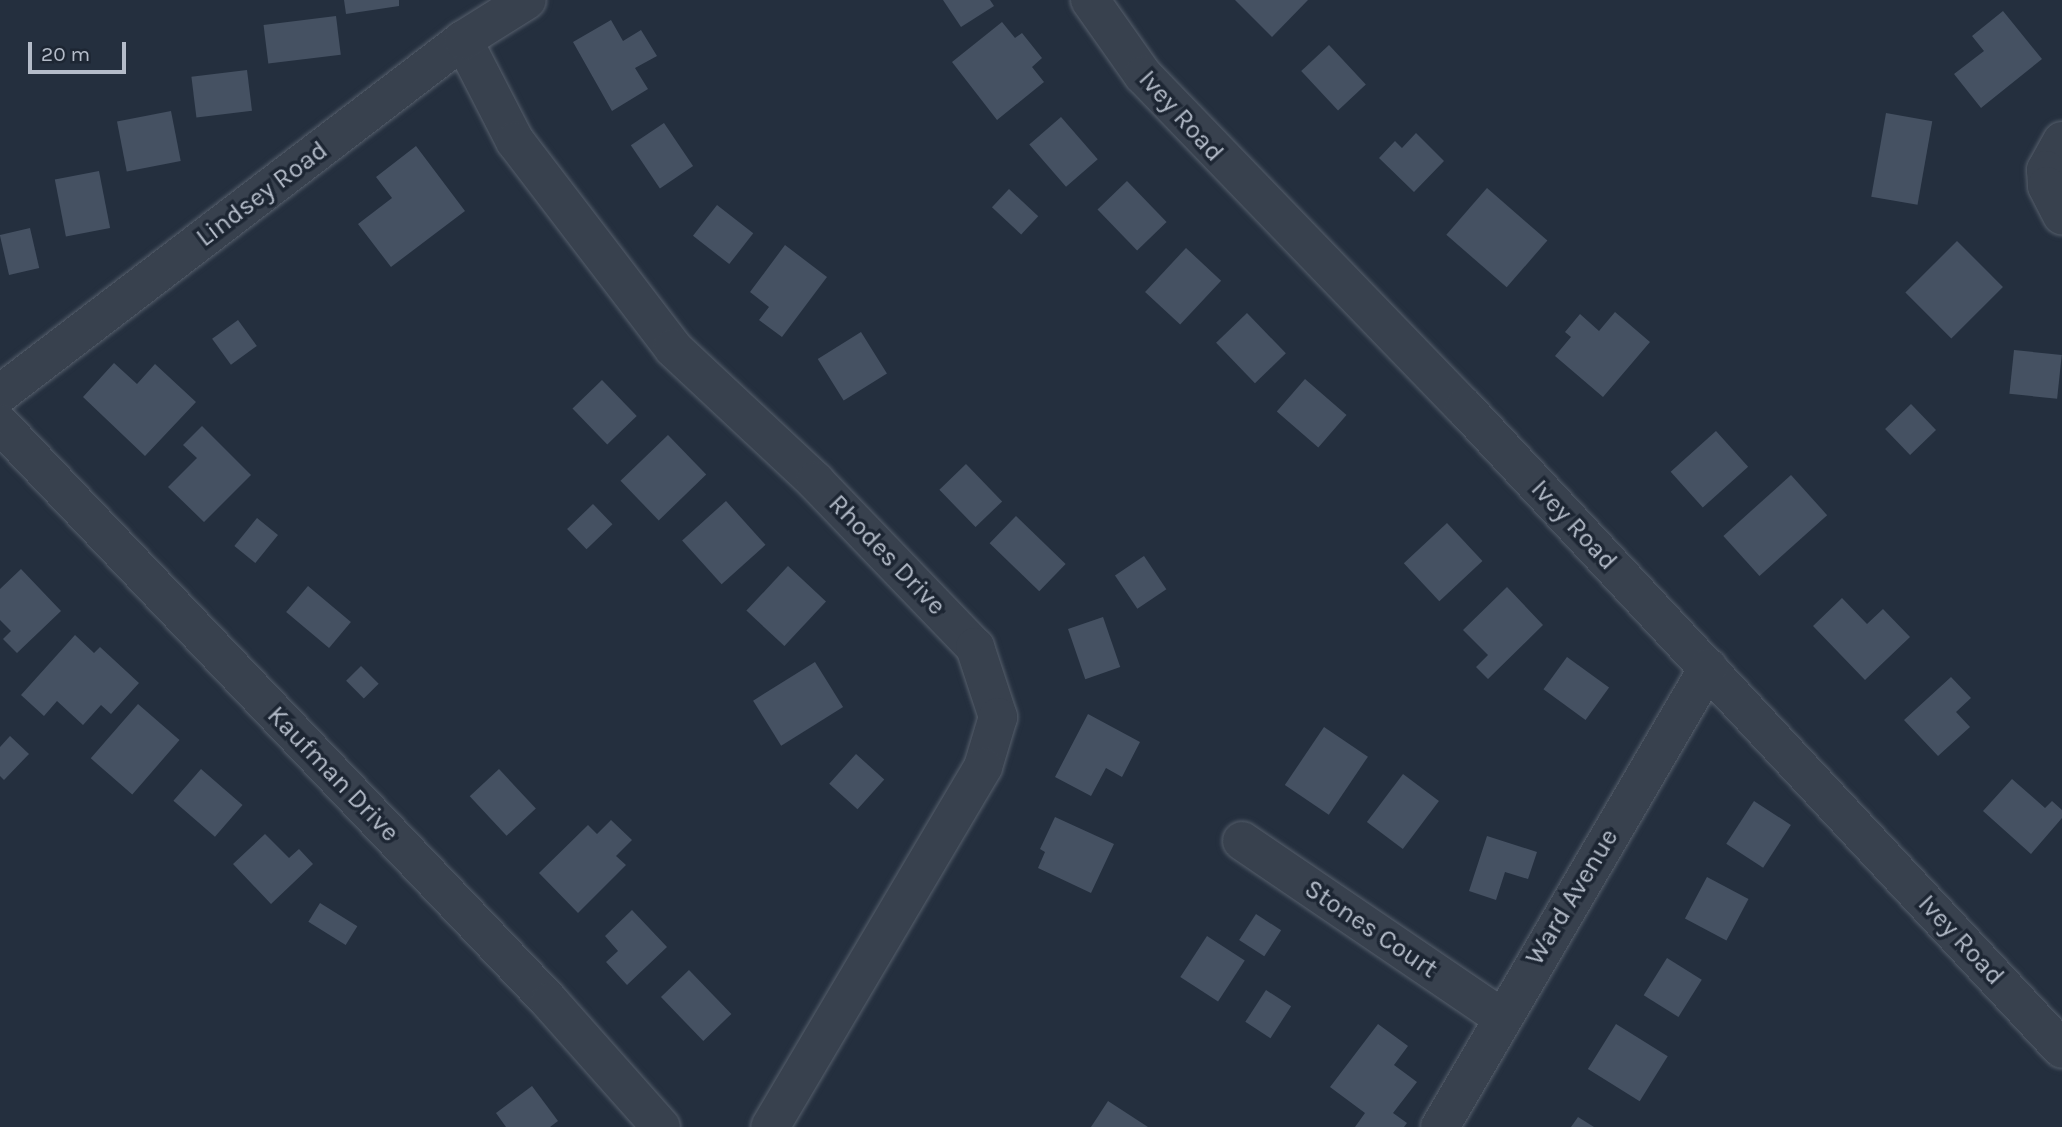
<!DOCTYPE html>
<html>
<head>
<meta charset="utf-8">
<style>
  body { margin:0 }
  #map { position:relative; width:2062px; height:1127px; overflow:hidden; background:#242f3e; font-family:Karla,sans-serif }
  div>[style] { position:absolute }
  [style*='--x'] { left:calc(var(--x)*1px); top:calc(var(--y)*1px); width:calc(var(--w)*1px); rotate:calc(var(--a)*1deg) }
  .building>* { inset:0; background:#455162; transform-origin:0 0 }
  .roads { filter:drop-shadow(0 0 2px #565f6c) drop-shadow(0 0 2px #565f6c) }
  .minor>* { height:38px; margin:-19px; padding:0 19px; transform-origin:19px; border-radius:19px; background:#38414e }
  span { translate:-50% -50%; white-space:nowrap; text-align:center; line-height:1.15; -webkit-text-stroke:7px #1d2633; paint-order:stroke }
  .street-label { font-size:26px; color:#b4bcc9 }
  .scale { position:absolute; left:28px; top:42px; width:98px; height:32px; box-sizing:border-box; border:4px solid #b4bcc9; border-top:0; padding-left:9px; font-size:21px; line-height:24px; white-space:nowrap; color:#b4bcc9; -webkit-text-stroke:5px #1d2633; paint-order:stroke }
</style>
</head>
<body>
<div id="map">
  <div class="building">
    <i style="clip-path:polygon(344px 0,399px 0,399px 6px,346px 14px)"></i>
    <i style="clip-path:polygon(943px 0,990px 0,994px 6px,961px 27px)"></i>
    <i style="clip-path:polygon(1235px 0,1308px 0,1272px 37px)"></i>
    <i style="clip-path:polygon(2003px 11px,2042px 59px,1981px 108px,1954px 74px,1984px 51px,1972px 36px)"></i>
    <i style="left:336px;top:16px;width:39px;height:73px;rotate:83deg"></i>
    <i style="clip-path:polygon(611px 20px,623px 41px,641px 30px,657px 56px,635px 68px,648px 89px,612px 111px,573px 42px)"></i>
    <i style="clip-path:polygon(1002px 22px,1015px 38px,1022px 33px,1042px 58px,1032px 67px,1044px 82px,997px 120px,952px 62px)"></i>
    <i style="left:1329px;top:45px;width:54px;height:38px;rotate:47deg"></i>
    <i style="left:247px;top:70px;width:41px;height:56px;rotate:83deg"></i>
    <i style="left:171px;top:111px;width:51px;height:55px;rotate:79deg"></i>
    <i style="left:1886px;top:113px;width:47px;height:85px;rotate:10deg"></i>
    <i style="left:1061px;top:117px;width:56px;height:42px;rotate:49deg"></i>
    <i style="left:664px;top:123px;width:52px;height:40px;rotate:56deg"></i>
    <i style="clip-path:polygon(1416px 133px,1444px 161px,1414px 192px,1379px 158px,1395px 141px,1402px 148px)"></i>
    <i style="clip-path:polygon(416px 146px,465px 211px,391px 267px,358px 224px,392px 198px,376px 177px)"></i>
    <i style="left:99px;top:171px;width:58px;height:45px;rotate:79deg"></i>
    <i style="left:1127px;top:181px;width:57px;height:41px;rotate:46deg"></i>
    <i style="left:1487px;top:188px;width:80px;height:62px;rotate:41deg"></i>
    <i style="left:1009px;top:189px;width:40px;height:25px;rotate:43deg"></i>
    <i style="left:717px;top:205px;width:46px;height:39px;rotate:38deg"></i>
    <i style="left:30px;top:228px;width:41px;height:31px;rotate:77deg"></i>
    <i style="left:1957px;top:241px;width:65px;height:73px;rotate:45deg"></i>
    <i style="clip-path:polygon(785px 245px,827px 277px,782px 337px,759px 320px,769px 307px,750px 292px)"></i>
    <i style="left:1186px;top:248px;width:48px;height:60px;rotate:43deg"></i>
    <i style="clip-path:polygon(1615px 312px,1650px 342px,1603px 397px,1555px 356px,1571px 337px,1565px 332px,1580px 314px,1599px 331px)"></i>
    <i style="left:1247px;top:313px;width:56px;height:43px;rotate:46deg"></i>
    <i style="left:238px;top:320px;width:32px;height:32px;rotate:54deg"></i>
    <i style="left:861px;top:332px;width:49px;height:51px;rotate:58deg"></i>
    <i style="left:2014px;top:350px;width:48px;height:44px;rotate:6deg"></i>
    <i style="clip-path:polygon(114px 363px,137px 384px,155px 364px,196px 402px,145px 456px,83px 397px)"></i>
    <i style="left:1305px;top:379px;width:55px;height:43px;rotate:41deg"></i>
    <i style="left:602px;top:380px;width:50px;height:41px;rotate:46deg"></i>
    <i style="left:1911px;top:404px;width:36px;height:36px;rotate:46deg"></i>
    <i style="clip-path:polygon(202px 426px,251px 475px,204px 522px,168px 487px,197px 458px,183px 445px)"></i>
    <i style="left:1716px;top:431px;width:48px;height:61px;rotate:48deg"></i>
    <i style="left:668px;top:435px;width:55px;height:66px;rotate:46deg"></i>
    <i style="left:966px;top:464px;width:52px;height:37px;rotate:46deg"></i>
    <i style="left:1791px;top:475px;width:54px;height:91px;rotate:48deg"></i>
    <i style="left:726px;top:501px;width:59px;height:59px;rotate:48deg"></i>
    <i style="left:593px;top:504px;width:28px;height:36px;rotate:46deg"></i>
    <i style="left:1016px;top:516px;width:69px;height:38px;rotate:44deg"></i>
    <i style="left:257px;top:518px;width:27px;height:36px;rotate:39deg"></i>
    <i style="left:1447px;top:523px;width:52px;height:59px;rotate:47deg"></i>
    <i style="left:1144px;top:556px;width:40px;height:35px;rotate:56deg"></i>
    <i style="left:788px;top:566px;width:52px;height:61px;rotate:43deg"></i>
    <i style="clip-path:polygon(21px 569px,61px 611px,17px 653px,3px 639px,11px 631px,0 620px,0 589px)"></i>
    <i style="left:308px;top:586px;width:56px;height:34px;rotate:40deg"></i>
    <i style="clip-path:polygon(1507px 587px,1543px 625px,1488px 679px,1476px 667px,1488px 655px,1463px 630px)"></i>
    <i style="clip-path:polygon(1842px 598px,1867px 624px,1883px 609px,1910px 637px,1865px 680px,1813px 626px)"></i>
    <i style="left:1103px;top:617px;width:53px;height:37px;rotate:71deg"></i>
    <i style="clip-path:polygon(75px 635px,94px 653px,100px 647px,139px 683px,111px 714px,101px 705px,83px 725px,57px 701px,44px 716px,21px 695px)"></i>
    <i style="left:1567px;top:657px;width:52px;height:40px;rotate:36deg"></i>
    <i style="left:815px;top:662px;width:53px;height:73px;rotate:58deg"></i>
    <i style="left:361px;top:666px;width:25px;height:21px;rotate:45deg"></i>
    <i style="clip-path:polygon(1951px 677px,1971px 698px,1956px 712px,1970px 727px,1938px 756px,1904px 720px)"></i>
    <i style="left:138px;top:704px;width:55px;height:72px;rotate:41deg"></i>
    <i style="clip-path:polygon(1088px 714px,1140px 742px,1122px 777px,1106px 768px,1091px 796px,1055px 777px)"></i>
    <i style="left:1324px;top:727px;width:53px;height:70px;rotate:34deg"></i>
    <i style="clip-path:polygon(10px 736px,29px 754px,4px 780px,0 776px,0 747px)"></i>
    <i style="left:856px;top:754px;width:38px;height:40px;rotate:42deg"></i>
    <i style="left:201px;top:769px;width:55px;height:42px;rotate:41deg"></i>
    <i style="left:499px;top:769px;width:54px;height:40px;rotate:47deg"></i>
    <i style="left:1403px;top:774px;width:45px;height:60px;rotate:37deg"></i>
    <i style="clip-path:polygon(2012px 779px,2045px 808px,2052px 801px,2062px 810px,2062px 818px,2031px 854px,1983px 811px)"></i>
    <i style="left:1754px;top:801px;width:44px;height:51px;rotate:33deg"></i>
    <i style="clip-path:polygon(1055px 817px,1114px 844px,1091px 893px,1038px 868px,1045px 852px,1040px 849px)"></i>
    <i style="clip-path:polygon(611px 820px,632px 840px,616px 856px,626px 865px,578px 913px,539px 873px,588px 825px,597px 834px)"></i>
    <i style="clip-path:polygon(265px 834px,289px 858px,299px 849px,313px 864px,271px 904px,233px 864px)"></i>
    <i style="clip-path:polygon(1487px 836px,1537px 852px,1528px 879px,1505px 872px,1496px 900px,1469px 891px)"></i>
    <i style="left:1707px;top:877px;width:47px;height:47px;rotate:28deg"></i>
    <i style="left:320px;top:903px;width:44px;height:22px;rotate:32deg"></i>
    <i style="clip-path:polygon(632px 910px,667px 947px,627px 985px,606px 962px,618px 951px,605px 936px)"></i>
    <i style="left:1256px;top:914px;width:30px;height:31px;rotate:33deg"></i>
    <i style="left:1207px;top:936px;width:45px;height:49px;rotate:33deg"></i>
    <i style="left:1667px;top:958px;width:41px;height:44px;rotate:32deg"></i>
    <i style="left:689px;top:970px;width:61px;height:39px;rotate:46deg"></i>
    <i style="left:1266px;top:990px;width:30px;height:38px;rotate:33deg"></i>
    <i style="clip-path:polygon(1378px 1024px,1408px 1046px,1394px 1065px,1417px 1082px,1393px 1113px,1407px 1123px,1404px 1127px,1355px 1127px,1365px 1113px,1330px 1087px)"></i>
    <i style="left:1616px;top:1024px;width:61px;height:53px;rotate:32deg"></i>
    <i style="clip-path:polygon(532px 1086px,558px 1121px,550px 1127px,506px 1127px,496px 1113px)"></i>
    <i style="clip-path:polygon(1108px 1101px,1148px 1127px,1091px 1127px)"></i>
    <i style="clip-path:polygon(1578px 1117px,1594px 1127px,1571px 1127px)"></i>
  </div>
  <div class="roads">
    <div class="minor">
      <i style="--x:1090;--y:0;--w:92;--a:54.8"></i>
      <i style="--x:1143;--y:75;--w:462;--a:46"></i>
      <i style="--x:1464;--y:407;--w:877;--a:47.03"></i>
      <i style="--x:463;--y:40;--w:114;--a:62.8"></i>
      <i style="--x:515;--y:141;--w:260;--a:52.6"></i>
      <i style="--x:673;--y:348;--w:195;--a:43.1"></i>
      <i style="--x:815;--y:481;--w:231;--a:46.1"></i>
      <i style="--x:975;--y:647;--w:74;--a:71.8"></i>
      <i style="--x:998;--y:717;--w:52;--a:106.7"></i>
      <i style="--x:983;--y:767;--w:418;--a:120.6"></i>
      <i style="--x:2062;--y:141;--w:33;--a:119"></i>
      <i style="--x:2046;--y:170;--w:16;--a:86"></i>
      <i style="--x:2047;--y:186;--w:33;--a:63"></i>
      <i style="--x:0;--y:394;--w:583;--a:-37.4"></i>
      <i style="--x:463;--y:40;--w:75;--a:-32"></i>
      <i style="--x:0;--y:424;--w:798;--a:46.42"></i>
      <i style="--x:550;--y:1002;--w:167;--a:48.4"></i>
      <i style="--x:1242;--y:841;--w:313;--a:34.2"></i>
      <i style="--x:1440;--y:1127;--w:532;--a:-59.72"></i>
    </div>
  </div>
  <div class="street-label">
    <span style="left:1181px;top:116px;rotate:48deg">Ivey Road</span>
    <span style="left:262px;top:194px;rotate:-37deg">Lindsey Road</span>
    <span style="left:1574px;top:525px;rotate:47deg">Ivey Road</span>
    <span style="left:887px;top:555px;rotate:46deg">Rhodes Drive</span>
    <span style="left:333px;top:774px;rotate:46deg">Kaufman Drive</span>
    <span style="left:1572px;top:897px;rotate:-59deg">Ward Avenue</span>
    <span style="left:1371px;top:929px;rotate:34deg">Stones Court</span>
    <span style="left:1961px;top:940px;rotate:47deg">Ivey Road</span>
  </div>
  <div class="scale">20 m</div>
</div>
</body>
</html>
